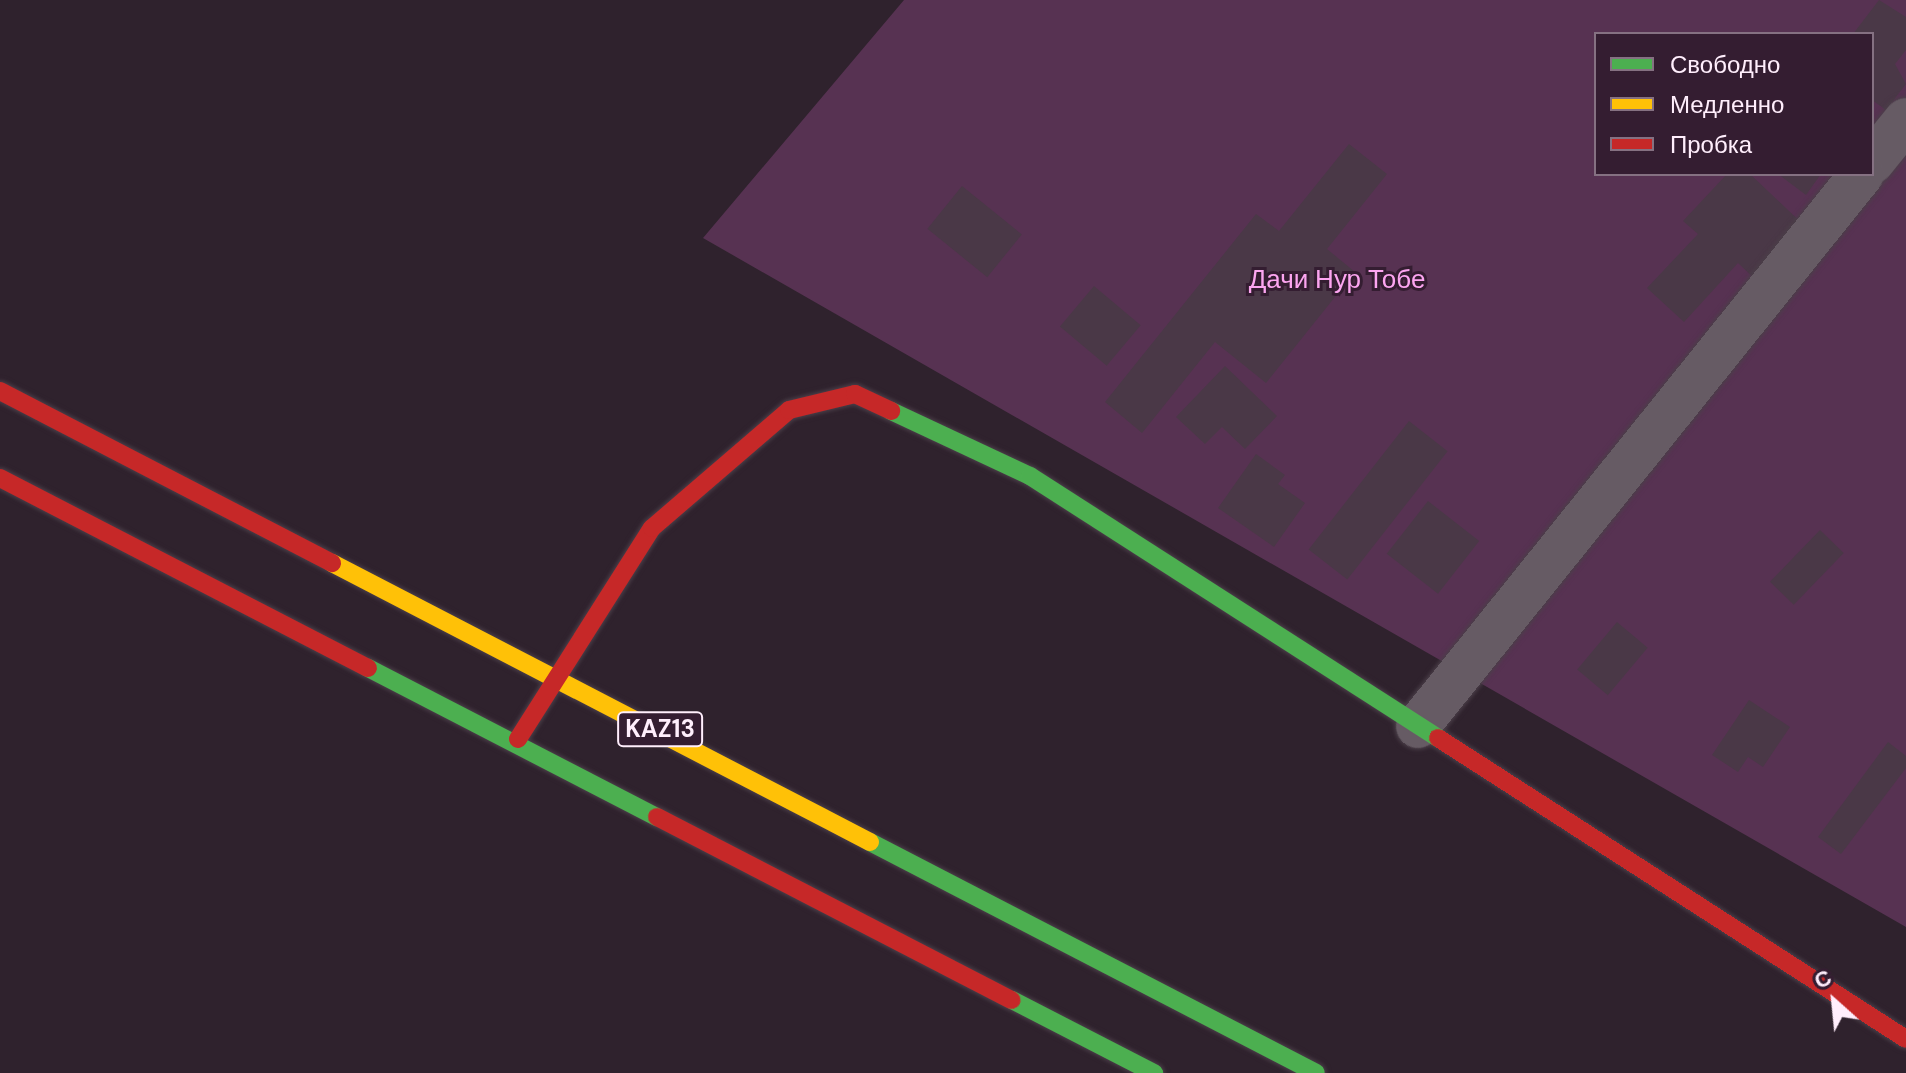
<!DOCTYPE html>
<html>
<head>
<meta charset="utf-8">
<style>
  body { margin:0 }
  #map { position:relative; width:1906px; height:1073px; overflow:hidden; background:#2f222d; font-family:"DM Sans",sans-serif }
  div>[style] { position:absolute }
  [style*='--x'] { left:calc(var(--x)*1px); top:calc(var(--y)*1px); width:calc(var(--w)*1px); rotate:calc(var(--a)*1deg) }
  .green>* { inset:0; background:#573252 }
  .building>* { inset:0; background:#4a3847; transform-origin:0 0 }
  .roads { filter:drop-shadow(0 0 2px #4b3f49) drop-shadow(0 0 2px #4b3f49) }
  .street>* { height:44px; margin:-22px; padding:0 22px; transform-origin:22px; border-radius:22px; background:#665b64 }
  .fast>* { height:18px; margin:-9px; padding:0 9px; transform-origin:9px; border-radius:9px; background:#4caf50 }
  .slow>* { height:18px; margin:-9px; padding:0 9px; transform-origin:9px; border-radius:9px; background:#ffc107 }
  .jam>* { height:18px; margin:-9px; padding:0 9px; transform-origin:9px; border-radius:9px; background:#c62828 }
  span { translate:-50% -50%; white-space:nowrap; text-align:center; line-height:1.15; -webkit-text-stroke:6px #341d31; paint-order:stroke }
  .shield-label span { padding:2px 6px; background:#341d31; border:2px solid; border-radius:6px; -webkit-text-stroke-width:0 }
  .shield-label { font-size:24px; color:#ffeefc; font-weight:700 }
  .park-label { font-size:26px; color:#fca5f0 }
  .legend { position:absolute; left:1594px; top:32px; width:280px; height:144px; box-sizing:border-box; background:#341d31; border:2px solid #857182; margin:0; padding:10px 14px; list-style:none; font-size:24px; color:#ffeefc }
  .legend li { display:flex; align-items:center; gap:16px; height:40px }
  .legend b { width:40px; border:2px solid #857182 }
  .north { position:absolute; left:1794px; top:961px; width:80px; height:80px; -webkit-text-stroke:6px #341d31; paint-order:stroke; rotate:333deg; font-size:22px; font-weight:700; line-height:32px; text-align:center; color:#ffeefc }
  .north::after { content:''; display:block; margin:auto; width:28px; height:36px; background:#ffeefc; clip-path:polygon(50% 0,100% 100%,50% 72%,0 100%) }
</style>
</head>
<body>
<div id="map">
  <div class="green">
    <i style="clip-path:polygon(evenodd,904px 0,1906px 0,1906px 927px,703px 238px,904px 0,1596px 34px,1872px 34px,1872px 174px,1596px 174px,1596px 34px)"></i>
  </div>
  <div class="building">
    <i style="clip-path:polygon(1879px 0,1906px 17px,1906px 50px,1895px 64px,1906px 84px,1886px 110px,1872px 100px,1872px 34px,1853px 34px)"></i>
    <i style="clip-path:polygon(1349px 144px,1387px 174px,1327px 249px,1355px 272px,1266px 383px,1215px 342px,1142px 433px,1105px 402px,1256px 214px,1279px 231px)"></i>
    <i style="clip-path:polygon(1727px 174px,1750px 174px,1808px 229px,1758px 282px,1738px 263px,1684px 322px,1647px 288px,1698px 234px,1683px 221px)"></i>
    <i style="clip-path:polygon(1778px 174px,1821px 174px,1806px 195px)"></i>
    <i style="left:962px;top:186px;width:77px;height:55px;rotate:39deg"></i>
    <i style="left:1094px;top:286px;width:61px;height:53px;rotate:40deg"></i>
    <i style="clip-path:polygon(1225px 366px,1277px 416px,1245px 449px,1222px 427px,1205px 444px,1176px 417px)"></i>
    <i style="left:1409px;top:421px;width:49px;height:163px;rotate:38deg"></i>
    <i style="clip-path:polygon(1256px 454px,1285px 475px,1278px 484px,1305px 503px,1274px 547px,1218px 508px)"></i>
    <i style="left:1428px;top:501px;width:65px;height:67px;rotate:38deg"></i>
    <i style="left:1820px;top:530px;width:33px;height:72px;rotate:44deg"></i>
    <i style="left:1617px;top:622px;width:40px;height:62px;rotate:40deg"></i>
    <i style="clip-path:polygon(1749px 700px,1790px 727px,1763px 767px,1748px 757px,1738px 772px,1712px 755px)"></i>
    <i style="clip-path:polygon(1888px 742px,1906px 756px,1906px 768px,1841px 854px,1818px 837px)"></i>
  </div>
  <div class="roads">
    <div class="street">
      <i style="--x:1872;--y:162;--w:54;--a:-51"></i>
      <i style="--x:1418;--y:726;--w:708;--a:-51.19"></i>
    </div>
    <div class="fast">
      <i style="--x:891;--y:411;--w:153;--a:25.1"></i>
      <i style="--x:1030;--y:476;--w:485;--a:32.7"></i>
      <i style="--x:368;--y:668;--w:325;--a:27.3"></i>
      <i style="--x:870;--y:842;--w:502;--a:27.38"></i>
      <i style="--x:1012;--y:1000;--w:160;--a:27.2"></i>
    </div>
    <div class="slow">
      <i style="--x:332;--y:563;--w:606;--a:27.41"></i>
    </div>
    <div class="jam">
      <i style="--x:0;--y:391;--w:374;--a:27.4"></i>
      <i style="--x:0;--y:478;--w:414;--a:27.3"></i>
      <i style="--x:1438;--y:738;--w:556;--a:32.75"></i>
      <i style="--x:518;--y:739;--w:250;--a:-57.6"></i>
      <i style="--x:652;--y:528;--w:181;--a:-40.7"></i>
      <i style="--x:789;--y:410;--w:68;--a:-13.6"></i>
      <i style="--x:855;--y:394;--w:40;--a:25"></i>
      <i style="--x:657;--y:817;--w:399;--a:27.3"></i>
    </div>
  </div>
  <div class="shield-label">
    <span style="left:660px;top:729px">KAZ13</span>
  </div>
  <div class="park-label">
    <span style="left:1337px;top:280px">Дачи Нур Тобе</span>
  </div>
  <ul class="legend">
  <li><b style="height:10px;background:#4caf50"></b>Свободно</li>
  <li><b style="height:10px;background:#ffc107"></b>Медленно</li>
  <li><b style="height:10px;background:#c62828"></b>Пробка</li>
  </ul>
  <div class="north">С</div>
</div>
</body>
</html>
